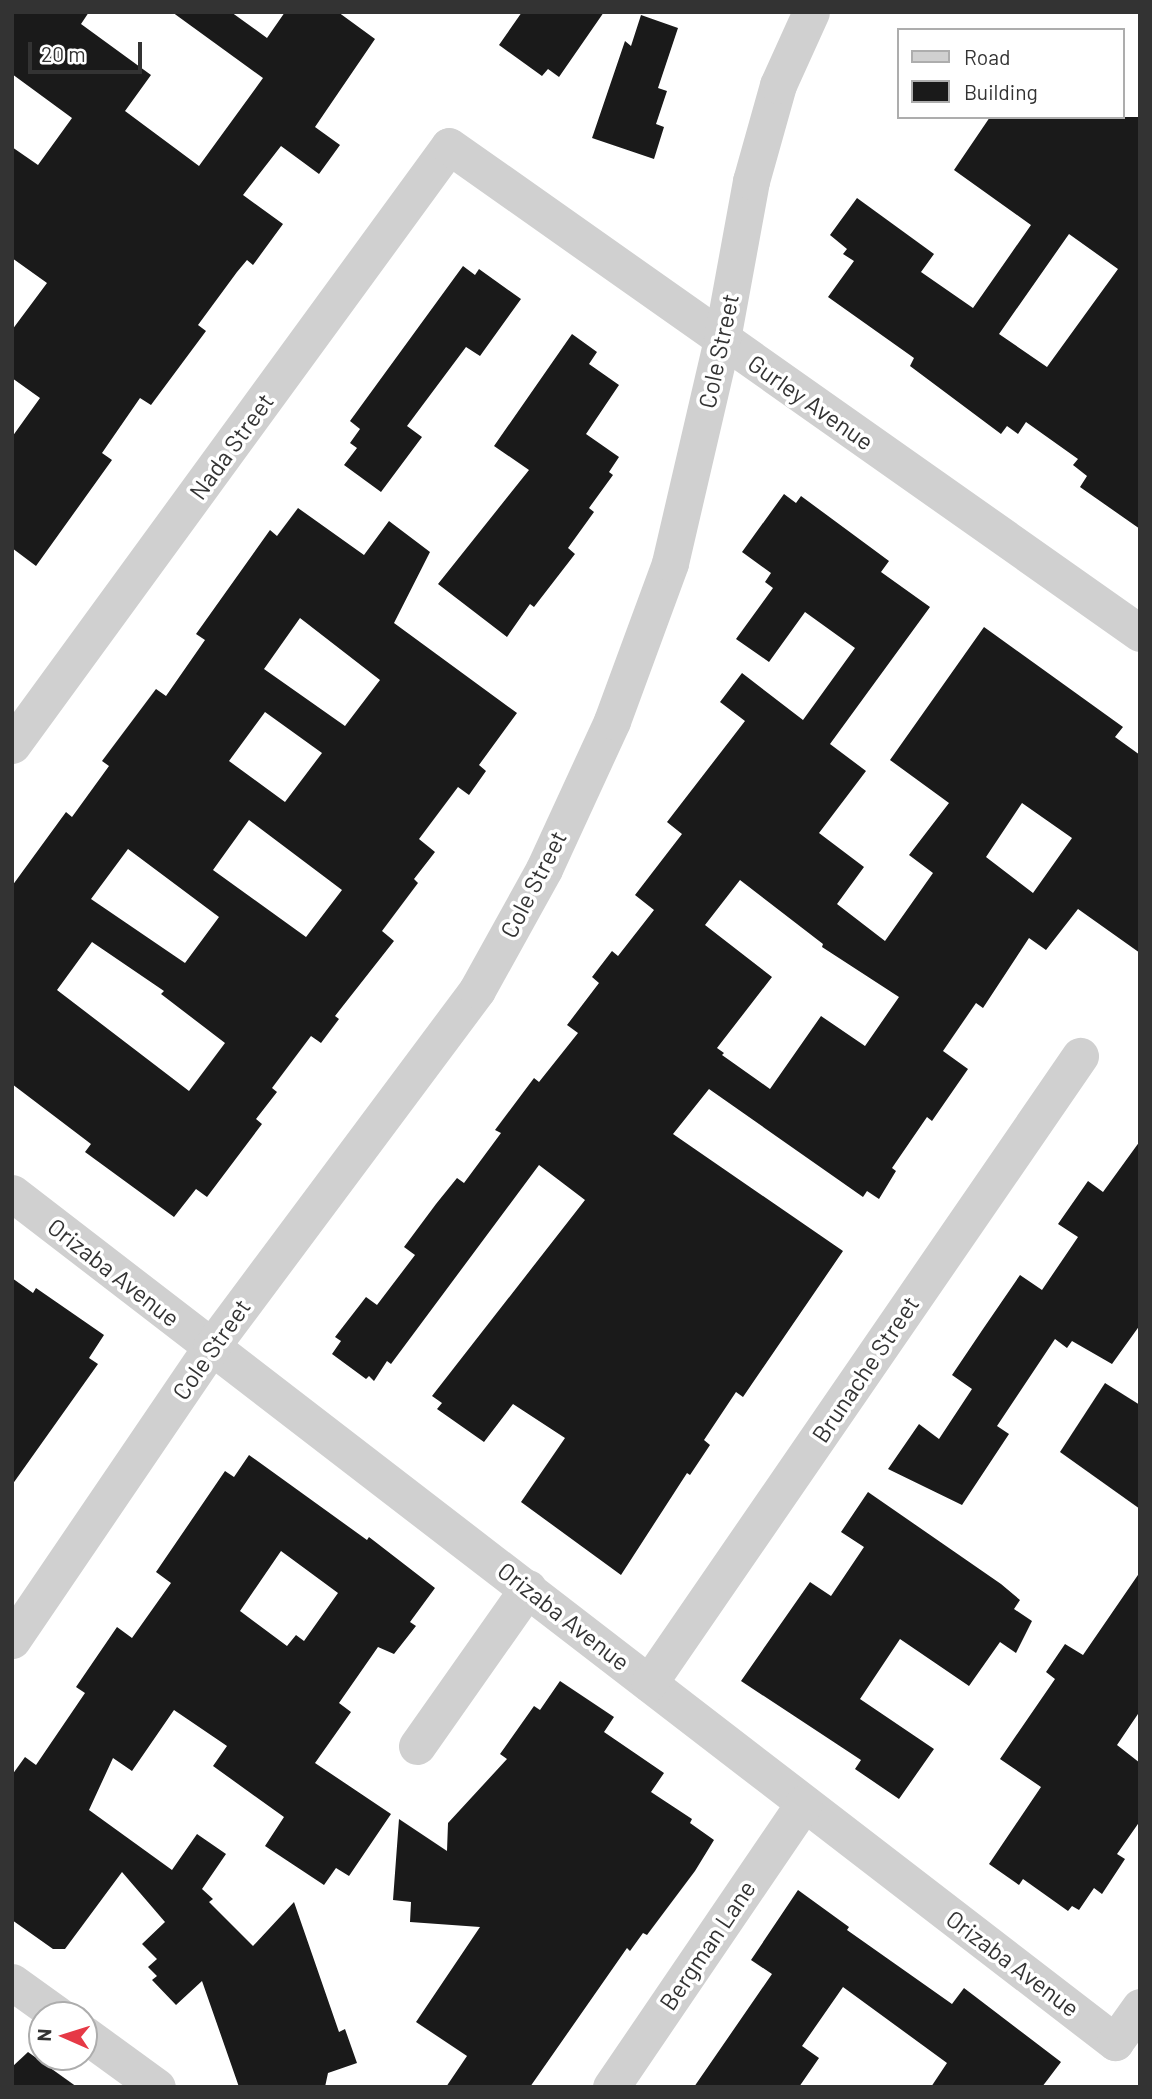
<!DOCTYPE html>
<html>
<head>
<meta charset="utf-8">
<style>
  body { margin:0 }
  #map { position:relative; width:1152px; height:2099px; overflow:hidden; background:#fff; font-family:Barlow,sans-serif }
  div>[style] { position:absolute }
  [style*='--x'] { left:calc(var(--x)*1px); top:calc(var(--y)*1px); width:calc(var(--w)*1px); rotate:calc(var(--a)*1deg) }
  .building>* { inset:0; background:#1a1a1a }
  .street>* { height:37px; margin:-18.5px; padding:0 18.5px; transform-origin:18.5px; border-radius:18.5px; background:#d0d0d0 }
  span { translate:-50% -50%; white-space:nowrap; text-align:center; line-height:1.15; -webkit-text-stroke:7px #fff; paint-order:stroke }
  .street-label { font-size:24px; color:#333 }
  .frame { position:absolute; inset:0; border:14px solid #333; pointer-events:none }
  .legend { position:absolute; left:897px; top:28px; width:228px; height:91px; box-sizing:border-box; background:#fff; border:2px solid #adadad; margin:0; padding:9px 12px; list-style:none; font-size:21px; color:#333 }
  .legend li { display:flex; align-items:center; gap:14px; height:35px }
  .legend b { width:35px; border:2px solid #adadad }
  .north { position:absolute; left:28px; top:2001px; width:70px; height:70px; box-sizing:border-box; background:#fff; border:2px solid #adadad; border-radius:50%; rotate:273deg; font-size:19px; font-weight:700; line-height:28px; text-align:center; color:#333 }
  .north::after { content:''; display:block; margin:auto; width:24px; height:32px; background:#e63946; clip-path:polygon(50% 0,100% 100%,50% 72%,0 100%) }
  .scale { position:absolute; left:28px; top:42px; width:114px; height:32px; box-sizing:border-box; border:4px solid #333; border-top:0; padding-left:9px; font-size:21px; line-height:24px; white-space:nowrap; color:#333; -webkit-text-stroke:5px #fff; paint-order:stroke }
</style>
</head>
<body>
<div id="map">
  <div class="building">
    <i style="clip-path:polygon(12px 12px,89px 12px,81px 24px,151px 75px,125px 111px,199px 166px,263px 78px,172px 12px,231px 12px,267px 38px,285px 12px,338px 12px,375px 39px,315px 127px,340px 145px,319px 174px,281px 146px,243px 195px,283px 224px,253px 265px,247px 260px,237px 272px,198px 325px,206px 331px,151px 405px,140px 398px,102px 453px,112px 460px,36px 566px,12px 548px,12px 437px,40px 398px,12px 378px,12px 330px,47px 283px,12px 258px,12px 147px,38px 165px,72px 118px,12px 74px)"></i>
    <i style="clip-path:polygon(522px 12px,604px 12px,559px 77px,548px 69px,542px 76px,499px 45px)"></i>
    <i style="clip-path:polygon(641px 15px,678px 28px,658px 88px,667px 91px,656px 124px,664px 127px,654px 159px,592px 138px,625px 41px,631px 46px)"></i>
    <i style="clip-path:polygon(evenodd,990px 117px,1140px 117px,1140px 529px,1080px 487px,1087px 476px,1073px 465px,1078px 459px,1026px 422px,1018px 434px,1007px 426px,1001px 434px,910px 366px,914px 358px,828px 297px,854px 261px,843px 254px,847px 249px,830px 235px,857px 198px,934px 254px,921px 272px,973px 308px,1031px 225px,954px 170px,990px 117px,1069px 234px,1118px 269px,1047px 367px,999px 334px,1069px 234px)"></i>
    <i style="clip-path:polygon(463px 266px,475px 275px,479px 269px,521px 299px,480px 356px,466px 347px,407px 426px,422px 437px,381px 492px,344px 465px,357px 448px,350px 443px,360px 429px,350px 421px)"></i>
    <i style="clip-path:polygon(572px 334px,597px 352px,589px 364px,619px 385px,586px 434px,619px 457px,609px 472px,613px 475px,589px 508px,594px 512px,568px 548px,575px 554px,534px 607px,530px 604px,507px 637px,438px 584px,529px 470px,494px 446px)"></i>
    <i style="clip-path:polygon(evenodd,784px 494px,796px 503px,801px 496px,889px 561px,881px 572px,930px 607px,830px 744px,866px 771px,819px 833px,864px 867px,837px 904px,885px 941px,933px 873px,909px 855px,949px 803px,890px 760px,984px 627px,1123px 727px,1115px 737px,1140px 755px,1140px 953px,1078px 909px,1046px 950px,1029px 938px,983px 1008px,976px 1003px,943px 1051px,968px 1069px,932px 1121px,927px 1117px,892px 1168px,896px 1171px,879px 1199px,867px 1191px,863px 1197px,709px 1089px,673px 1134px,843px 1251px,743px 1397px,736px 1392px,704px 1440px,710px 1445px,690px 1475px,687px 1473px,621px 1575px,521px 1502px,565px 1438px,513px 1404px,484px 1442px,437px 1409px,442px 1403px,432px 1396px,585px 1200px,539px 1165px,391px 1364px,387px 1361px,374px 1381px,369px 1376px,366px 1379px,332px 1354px,341px 1341px,335px 1337px,366px 1297px,377px 1305px,415px 1255px,404px 1247px,436px 1204px,457px 1178px,464px 1183px,501px 1133px,495px 1130px,534px 1078px,539px 1082px,578px 1033px,567px 1025px,599px 983px,592px 977px,612px 951px,618px 956px,654px 910px,635px 895px,682px 834px,667px 822px,745px 721px,720px 702px,742px 673px,803px 720px,855px 648px,805px 612px,769px 662px,736px 639px,773px 588px,765px 582px,771px 573px,742px 552px,784px 494px,1022px 803px,1072px 838px,1033px 893px,986px 857px,1022px 803px,784px 494px,740px 880px,823px 944px,822px 947px,899px 997px,865px 1046px,821px 1016px,770px 1089px,722px 1055px,724px 1053px,717px 1048px,772px 977px,705px 925px,740px 880px)"></i>
    <i style="clip-path:polygon(evenodd,298px 508px,364px 555px,389px 521px,430px 552px,394px 623px,517px 713px,479px 765px,486px 771px,469px 795px,458px 787px,419px 839px,435px 852px,414px 879px,418px 883px,382px 931px,394px 941px,335px 1016px,339px 1019px,321px 1043px,311px 1036px,272px 1088px,277px 1092px,256px 1119px,262px 1124px,207px 1197px,196px 1189px,174px 1217px,85px 1152px,91px 1144px,12px 1084px,12px 886px,66px 812px,72px 817px,109px 766px,102px 761px,156px 689px,166px 696px,205px 640px,196px 634px,270px 530px,277px 536px,298px 508px,300px 618px,380px 680px,345px 726px,264px 669px,300px 618px,298px 508px,265px 712px,322px 753px,285px 802px,229px 761px,265px 712px,298px 508px,249px 820px,342px 890px,306px 937px,213px 870px,249px 820px,298px 508px,128px 849px,219px 917px,185px 963px,91px 899px,128px 849px,298px 508px,92px 942px,164px 991px,161px 994px,225px 1043px,189px 1091px,57px 990px,92px 942px)"></i>
    <i style="clip-path:polygon(1140px 1141px,1140px 1325px,1112px 1364px,1072px 1341px,1067px 1348px,1055px 1339px,997px 1426px,1009px 1434px,962px 1505px,888px 1469px,919px 1424px,939px 1439px,972px 1389px,952px 1375px,983px 1329px,1020px 1275px,1042px 1290px,1078px 1237px,1058px 1224px,1088px 1181px,1103px 1192px)"></i>
    <i style="clip-path:polygon(12px 1278px,33px 1293px,36px 1288px,104px 1335px,89px 1358px,98px 1364px,12px 1485px)"></i>
    <i style="clip-path:polygon(1105px 1383px,1140px 1405px,1140px 1509px,1060px 1452px)"></i>
    <i style="clip-path:polygon(evenodd,249px 1455px,367px 1540px,369px 1537px,435px 1588px,410px 1622px,416px 1626px,394px 1654px,378px 1647px,339px 1703px,351px 1712px,315px 1763px,391px 1814px,349px 1876px,336px 1868px,324px 1885px,265px 1846px,284px 1817px,213px 1766px,227px 1746px,174px 1710px,132px 1771px,113px 1758px,89px 1810px,172px 1870px,197px 1834px,226px 1854px,202px 1889px,213px 1899px,209px 1902px,253px 1946px,294px 1902px,339px 2032px,345px 2029px,357px 2063px,328px 2073px,325px 2087px,239px 2087px,202px 1981px,176px 2005px,152px 1980px,157px 1976px,148px 1967px,157px 1959px,142px 1944px,165px 1922px,122px 1872px,65px 1949px,53px 1949px,12px 1920px,12px 1775px,25px 1757px,36px 1765px,85px 1693px,76px 1687px,117px 1627px,132px 1638px,171px 1583px,156px 1572px,225px 1471px,234px 1477px,249px 1455px,281px 1551px,338px 1593px,304px 1641px,296px 1635px,287px 1646px,240px 1611px,281px 1551px)"></i>
    <i style="clip-path:polygon(868px 1492px,1001px 1584px,1020px 1600px,1014px 1609px,1032px 1621px,1016px 1653px,1000px 1642px,969px 1686px,900px 1639px,860px 1699px,934px 1749px,899px 1799px,855px 1769px,861px 1760px,741px 1681px,810px 1582px,831px 1596px,864px 1547px,841px 1532px)"></i>
    <i style="clip-path:polygon(1140px 1572px,1140px 1711px,1117px 1745px,1140px 1763px,1140px 1821px,1117px 1854px,1125px 1859px,1102px 1894px,1094px 1888px,1079px 1910px,1072px 1906px,1068px 1911px,1023px 1879px,1019px 1885px,989px 1864px,1041px 1787px,1000px 1759px,1055px 1679px,1046px 1672px,1065px 1644px,1083px 1655px)"></i>
    <i style="clip-path:polygon(560px 1681px,614px 1717px,604px 1732px,664px 1773px,651px 1792px,692px 1819px,690px 1823px,714px 1840px,695px 1871px,647px 1935px,643px 1933px,630px 1951px,627px 1948px,530px 2087px,446px 2087px,467px 2056px,416px 2022px,480px 1927px,410px 1922px,411px 1902px,393px 1900px,399px 1819px,447px 1851px,448px 1823px,507px 1759px,500px 1754px,534px 1706px,540px 1710px)"></i>
    <i style="clip-path:polygon(798px 1890px,849px 1927px,847px 1930px,952px 2004px,964px 1988px,1061px 2062px,1042px 2087px,931px 2087px,947px 2063px,843px 1987px,802px 2046px,819px 2058px,799px 2087px,694px 2087px,772px 1974px,751px 1960px)"></i>
    <i style="clip-path:polygon(28px 2052px,77px 2087px,12px 2087px,12px 2067px)"></i>
  </div>
  <div class="street">
    <i style="--x:12;--y:745;--w:741;--a:-53.89"></i>
    <i style="--x:449;--y:146;--w:845;--a:35.18"></i>
    <i style="--x:12;--y:1193;--w:1392;--a:37.59"></i>
    <i style="--x:1115;--y:2042;--w:43;--a:-54.5"></i>
    <i style="--x:12;--y:1640;--w:354;--a:-55.8"></i>
    <i style="--x:211;--y:1347;--w:445;--a:-53.3"></i>
    <i style="--x:477;--y:990;--w:138;--a:-61"></i>
    <i style="--x:544;--y:869;--w:163;--a:-65.3"></i>
    <i style="--x:612;--y:721;--w:168;--a:-69.8"></i>
    <i style="--x:670;--y:563;--w:230;--a:-76.9"></i>
    <i style="--x:722;--y:339;--w:161;--a:-79.6"></i>
    <i style="--x:751;--y:181;--w:100;--a:-74.3"></i>
    <i style="--x:778;--y:85;--w:80;--a:-65.7"></i>
    <i style="--x:649;--y:1683;--w:761;--a:-55.5"></i>
    <i style="--x:417;--y:1746;--w:193;--a:-54.9"></i>
    <i style="--x:12;--y:1982;--w:57;--a:35.7"></i>
    <i style="--x:84;--y:2034;--w:90;--a:36"></i>
    <i style="--x:611;--y:2087;--w:343;--a:-55.8"></i>
  </div>
  <div class="street-label">
    <span style="left:718px;top:351px;rotate:-78deg">Cole Street</span>
    <span style="left:811px;top:402px;rotate:35deg">Gurley Avenue</span>
    <span style="left:231px;top:446px;rotate:-54deg">Nada Street</span>
    <span style="left:533px;top:884px;rotate:-63deg">Cole Street</span>
    <span style="left:114px;top:1272px;rotate:38deg">Orizaba Avenue</span>
    <span style="left:211px;top:1349px;rotate:-55deg">Cole Street</span>
    <span style="left:865px;top:1369px;rotate:-56deg">Brunache Street</span>
    <span style="left:564px;top:1616px;rotate:38deg">Orizaba Avenue</span>
    <span style="left:707px;top:1945px;rotate:-56deg">Bergman Lane</span>
    <span style="left:1013px;top:1963px;rotate:37deg">Orizaba Avenue</span>
  </div>
  <div class="frame"></div>
  <ul class="legend">
  <li><b style="height:9px;background:#d0d0d0"></b>Road</li>
  <li><b style="height:19px;background:#1a1a1a"></b>Building</li>
  </ul>
  <div class="north">N</div>
  <div class="scale">20 m</div>
</div>
</body>
</html>
